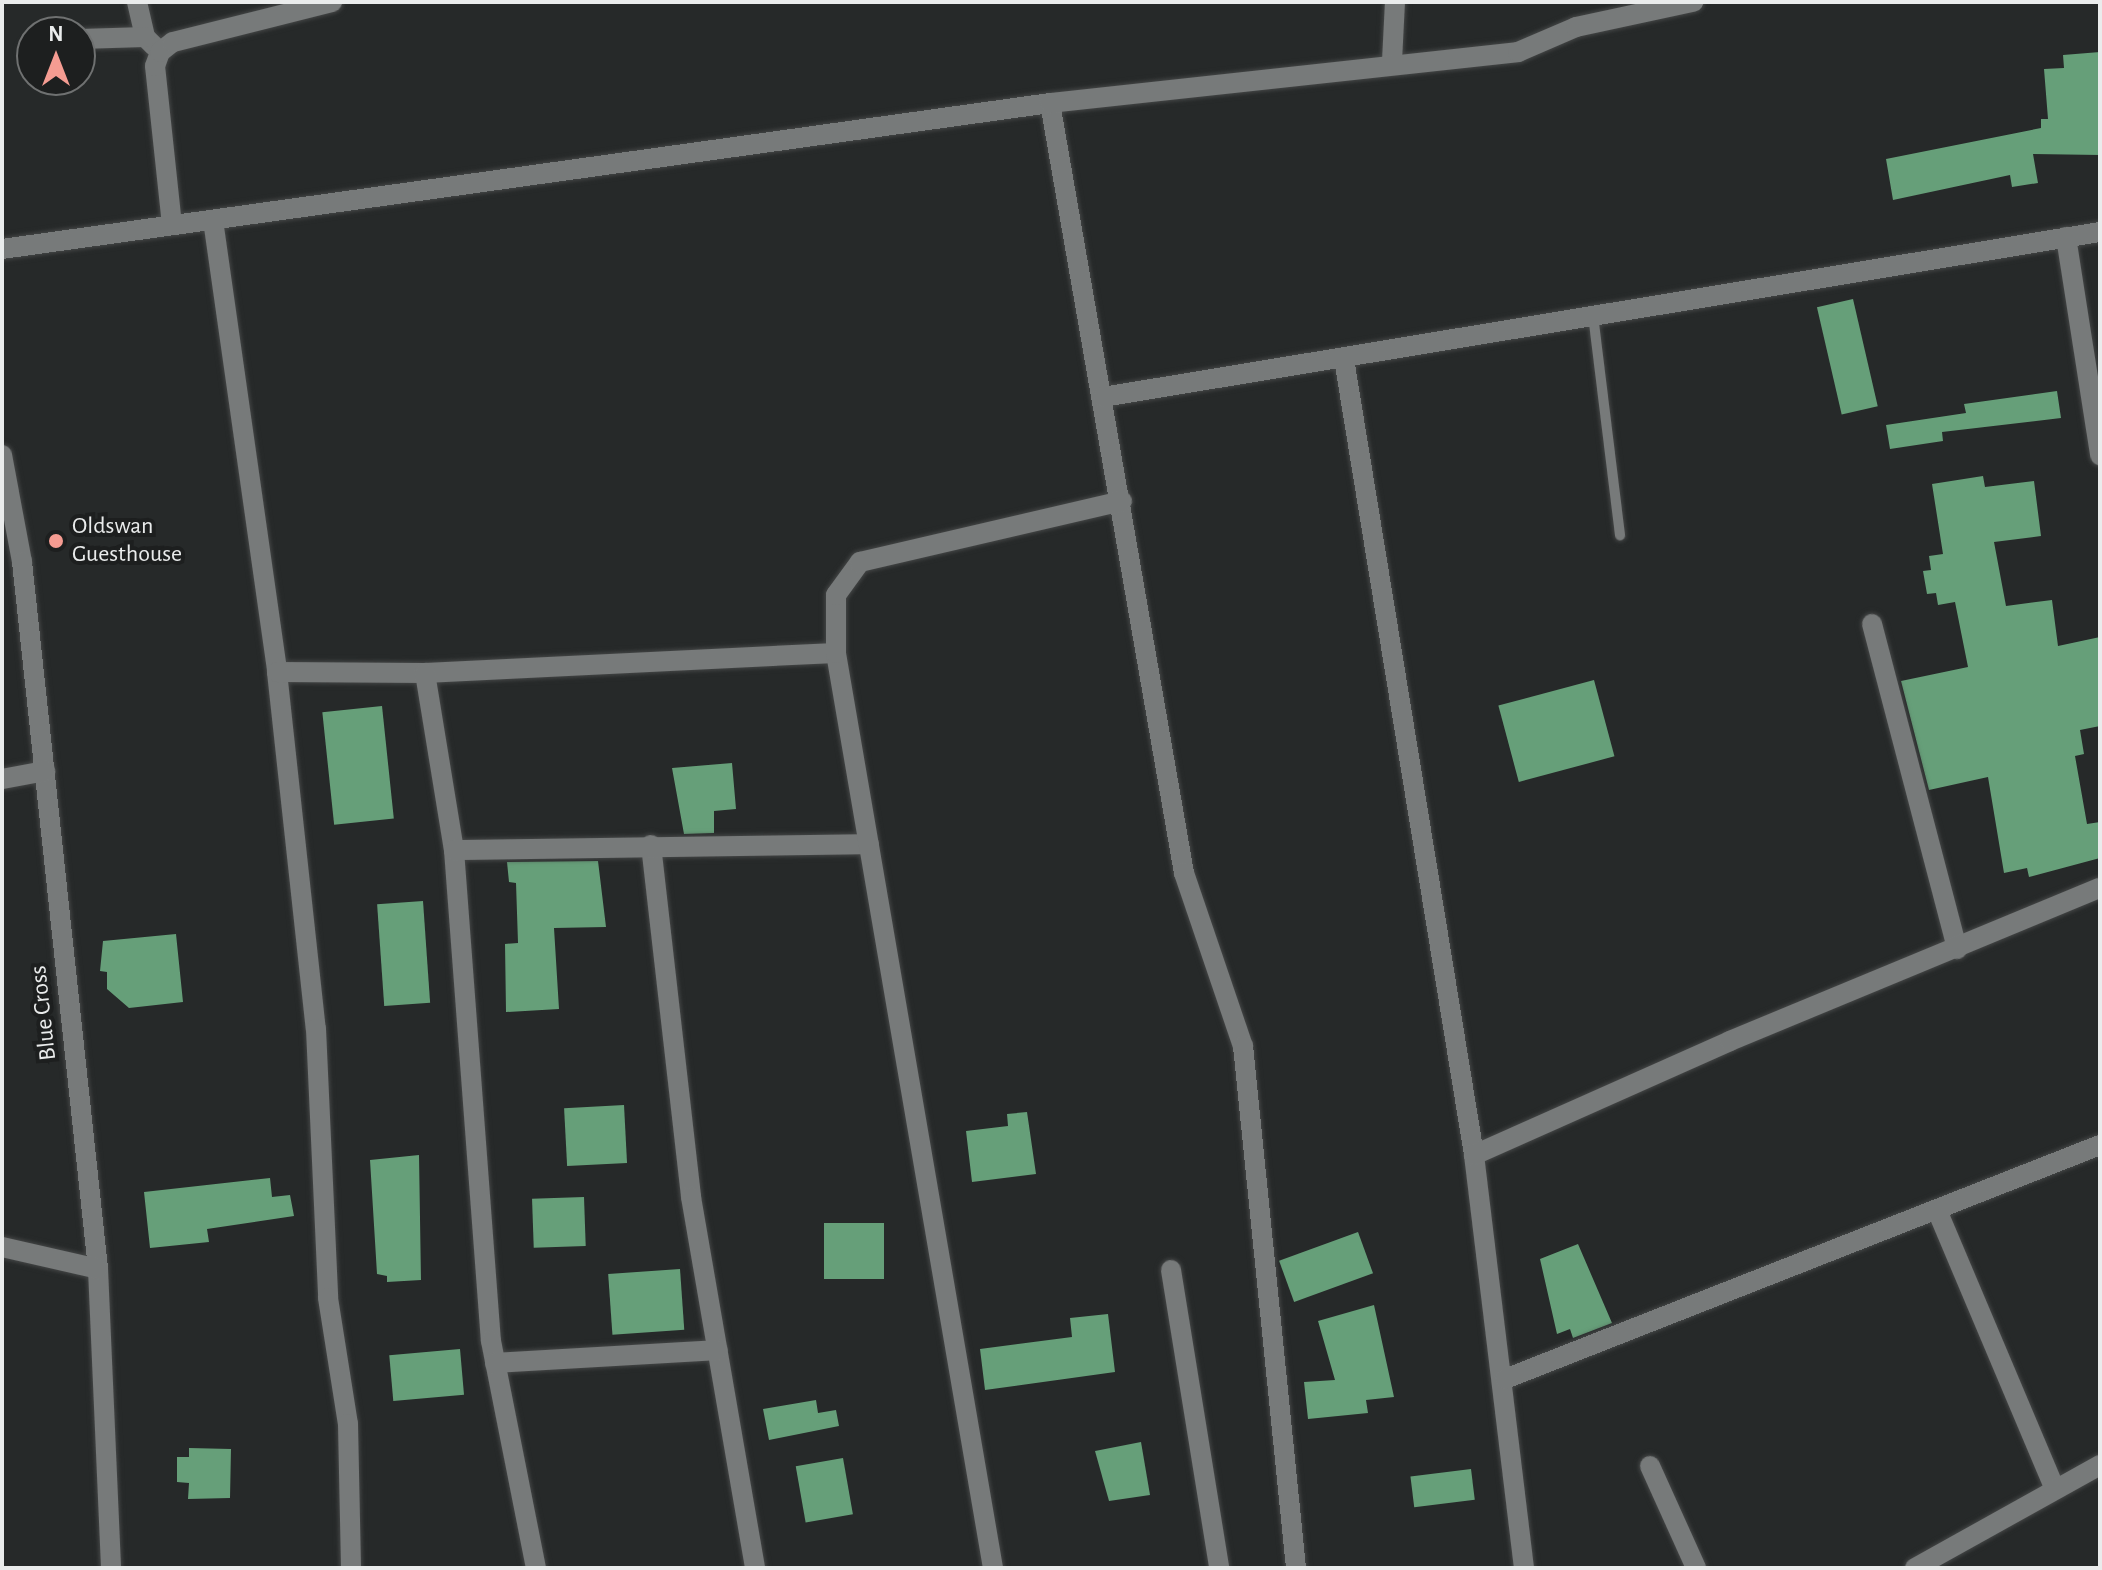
<!DOCTYPE html>
<html>
<head>
<meta charset="utf-8">
<style>
  body { margin:0 }
  #map { position:relative; width:2102px; height:1570px; overflow:hidden; background:#262929; font-family:"Alegreya Sans",sans-serif }
  div>[style] { position:absolute }
  [style*='--x'] { left:calc(var(--x)*1px); top:calc(var(--y)*1px); width:calc(var(--w)*1px); rotate:calc(var(--a)*1deg) }
  .building>* { inset:0; background:#669f79; transform-origin:0 0 }
  .roads { filter:drop-shadow(0 0 2px #444646) drop-shadow(0 0 2px #444646) }
  .lane>* { height:10px; margin:-5px; padding:0 5px; transform-origin:5px; border-radius:5px; background:#777a7a }
  .street>* { height:20px; margin:-10px; padding:0 10px; transform-origin:10px; border-radius:10px; background:#777a7a }
  .dots>* { width:22px; height:22px; translate:-50% -50%; box-sizing:border-box; border:4px solid #1d1f1f; border-radius:50% }
  span { translate:-50% -50%; white-space:nowrap; text-align:center; line-height:1.15; -webkit-text-stroke:8px #1d1f1f; paint-order:stroke }
  .poi-label { font-size:24px; color:#eaecec }
  .left { translate:0 -50%; text-align:left }
  .street-label { font-size:24px; color:#eaecec }
  .frame { position:absolute; inset:0; border:4px solid #eaecec; pointer-events:none }
  .north { position:absolute; left:16px; top:16px; width:80px; height:80px; box-sizing:border-box; background:#1d1f1f; border:2px solid #6f7171; border-radius:50%; rotate:0deg; font-size:22px; font-weight:700; line-height:32px; text-align:center; color:#eaecec }
  .north::after { content:''; display:block; margin:auto; width:28px; height:36px; background:#f59c92; clip-path:polygon(50% 0,100% 100%,50% 72%,0 100%) }
</style>
</head>
<body>
<div id="map">
  <div class="building">
    <i style="clip-path:polygon(2100px 52px,2100px 155px,2033px 154px,2038px 183px,2012px 187px,2010px 175px,1893px 200px,1886px 159px,2041px 128px,2041px 119px,2048px 119px,2044px 69px,2064px 68px,2063px 55px)"></i>
    <i style="left:1853px;top:299px;width:110px;height:37px;rotate:77deg"></i>
    <i style="clip-path:polygon(2057px 391px,2061px 418px,1942px 432px,1943px 441px,1890px 449px,1886px 425px,1966px 413px,1964px 404px)"></i>
    <i style="clip-path:polygon(1983px 476px,1985px 487px,2034px 481px,2041px 536px,1994px 542px,2006px 606px,2052px 600px,2058px 646px,2100px 637px,2100px 726px,2080px 730px,2084px 754px,2075px 756px,2087px 824px,2100px 822px,2100px 858px,2029px 877px,2027px 868px,2004px 873px,1988px 777px,1929px 790px,1901px 681px,1968px 667px,1955px 602px,1938px 605px,1936px 593px,1927px 594px,1923px 571px,1931px 570px,1929px 556px,1943px 554px,1932px 484px)"></i>
    <i style="left:1594px;top:680px;width:79px;height:99px;rotate:75deg"></i>
    <i style="left:382px;top:706px;width:113px;height:60px;rotate:84deg"></i>
    <i style="clip-path:polygon(732px 763px,736px 809px,714px 811px,714px 833px,684px 834px,672px 768px)"></i>
    <i style="clip-path:polygon(598px 861px,606px 927px,554px 928px,559px 1009px,506px 1012px,505px 944px,518px 943px,516px 883px,509px 882px,507px 862px)"></i>
    <i style="left:423px;top:901px;width:102px;height:46px;rotate:86deg"></i>
    <i style="clip-path:polygon(176px 934px,183px 1002px,129px 1008px,107px 989px,107px 972px,100px 971px,103px 941px)"></i>
    <i style="left:624px;top:1105px;width:58px;height:60px;rotate:87deg"></i>
    <i style="clip-path:polygon(1027px 1112px,1036px 1174px,972px 1182px,966px 1131px,1008px 1126px,1007px 1114px)"></i>
    <i style="clip-path:polygon(419px 1155px,421px 1280px,387px 1282px,387px 1276px,377px 1274px,370px 1160px)"></i>
    <i style="clip-path:polygon(270px 1178px,272px 1197px,290px 1195px,294px 1216px,207px 1229px,209px 1242px,150px 1248px,144px 1192px)"></i>
    <i style="left:584px;top:1197px;width:49px;height:52px;rotate:88deg"></i>
    <i style="left:824px;top:1223px;width:60px;height:56px"></i>
    <i style="left:1358px;top:1232px;width:44px;height:84px;rotate:70deg"></i>
    <i style="clip-path:polygon(1578px 1244px,1612px 1323px,1573px 1338px,1570px 1329px,1557px 1334px,1540px 1259px)"></i>
    <i style="left:680px;top:1269px;width:61px;height:72px;rotate:86deg"></i>
    <i style="clip-path:polygon(1374px 1305px,1394px 1397px,1366px 1400px,1368px 1413px,1308px 1419px,1304px 1382px,1335px 1380px,1318px 1321px)"></i>
    <i style="clip-path:polygon(1108px 1314px,1115px 1372px,985px 1390px,980px 1349px,1072px 1337px,1070px 1318px)"></i>
    <i style="left:460px;top:1349px;width:46px;height:71px;rotate:85deg"></i>
    <i style="clip-path:polygon(816px 1400px,818px 1413px,836px 1410px,839px 1426px,769px 1440px,763px 1409px)"></i>
    <i style="clip-path:polygon(1141px 1442px,1150px 1495px,1109px 1501px,1095px 1451px)"></i>
    <i style="clip-path:polygon(189px 1448px,231px 1449px,230px 1498px,188px 1499px,189px 1483px,177px 1482px,177px 1457px,189px 1457px)"></i>
    <i style="left:843px;top:1458px;width:57px;height:48px;rotate:80deg"></i>
    <i style="left:1471px;top:1469px;width:31px;height:61px;rotate:83deg"></i>
  </div>
  <div class="roads">
    <div class="lane">
      <i style="--x:1593;--y:315;--w:222;--a:83"></i>
    </div>
    <div class="street">
      <i style="--x:137;--y:2;--w:36;--a:77"></i>
      <i style="--x:145;--y:37;--w:13;--a:45"></i>
      <i style="--x:80;--y:39;--w:65;--a:-1.8"></i>
      <i style="--x:30;--y:50;--w:2;--a:-27"></i>
      <i style="--x:1392;--y:61;--w:59;--a:-87.1"></i>
      <i style="--x:1050;--y:103;--w:782;--a:80.13"></i>
      <i style="--x:1184;--y:873;--w:183;--a:71.2"></i>
      <i style="--x:1243;--y:1046;--w:525;--a:84.2"></i>
      <i style="--x:213;--y:220;--w:457;--a:81.9"></i>
      <i style="--x:277;--y:672;--w:359;--a:83.8"></i>
      <i style="--x:316;--y:1029;--w:269;--a:87.4"></i>
      <i style="--x:328;--y:1298;--w:128;--a:81"></i>
      <i style="--x:348;--y:1424;--w:144;--a:88.8"></i>
      <i style="--x:172;--y:225;--w:160;--a:-96.1"></i>
      <i style="--x:155;--y:66;--w:15;--a:-70"></i>
      <i style="--x:160;--y:52;--w:16;--a:-38"></i>
      <i style="--x:173;--y:42;--w:164;--a:-14.1"></i>
      <i style="--x:2066;--y:237;--w:221;--a:81.1"></i>
      <i style="--x:2;--y:249;--w:1058;--a:-7.93"></i>
      <i style="--x:1050;--y:103;--w:471;--a:-6.2"></i>
      <i style="--x:1518;--y:52;--w:63;--a:-23.3"></i>
      <i style="--x:1576;--y:27;--w:120;--a:-12.1"></i>
      <i style="--x:1344;--y:359;--w:807;--a:80.72"></i>
      <i style="--x:1474;--y:1155;--w:416;--a:83.1"></i>
      <i style="--x:1103;--y:397;--w:1011;--a:-9.4"></i>
      <i style="--x:2;--y:455;--w:109;--a:79.4"></i>
      <i style="--x:22;--y:562;--w:711;--a:83.86"></i>
      <i style="--x:98;--y:1269;--w:299;--a:87.5"></i>
      <i style="--x:1872;--y:624;--w:336;--a:75.3"></i>
      <i style="--x:277;--y:672;--w:148;--a:0.4"></i>
      <i style="--x:425;--y:673;--w:411;--a:-2.8"></i>
      <i style="--x:425;--y:673;--w:179;--a:80.7"></i>
      <i style="--x:454;--y:850;--w:492;--a:85.7"></i>
      <i style="--x:491;--y:1341;--w:231;--a:78.8"></i>
      <i style="--x:2;--y:779;--w:44;--a:-10.5"></i>
      <i style="--x:651;--y:845;--w:354;--a:83.5"></i>
      <i style="--x:691;--y:1197;--w:376;--a:80.2"></i>
      <i style="--x:454;--y:850;--w:415;--a:-0.8"></i>
      <i style="--x:1474;--y:1155;--w:280;--a:-24"></i>
      <i style="--x:1730;--y:1041;--w:400;--a:-22.5"></i>
      <i style="--x:1937;--y:1210;--w:301;--a:67.1"></i>
      <i style="--x:2;--y:1247;--w:98;--a:12.9"></i>
      <i style="--x:1171;--y:1270;--w:302;--a:80.8"></i>
      <i style="--x:495;--y:1363;--w:223;--a:-3.3"></i>
      <i style="--x:1505;--y:1379;--w:639;--a:-21.47"></i>
      <i style="--x:1650;--y:1466;--w:112;--a:65.7"></i>
      <i style="--x:993;--y:1568;--w:928;--a:-99.74"></i>
      <i style="--x:836;--y:653;--w:58;--a:-90"></i>
      <i style="--x:836;--y:595;--w:41;--a:-54"></i>
      <i style="--x:860;--y:562;--w:269;--a:-13.1"></i>
      <i style="--x:1915;--y:1568;--w:212;--a:-29.1"></i>
    </div>
  </div>
  <div class="dots">
    <i style="left:56px;top:541px;background:#f59c92"></i>
  </div>
  <div class="poi-label">
    <span class="left" style="left:72px;top:541px">Oldswan<br>Guesthouse</span>
  </div>
  <div class="street-label">
    <span style="left:44px;top:1013px;rotate:-96deg">Blue Cross</span>
  </div>
  <div class="frame"></div>
  <div class="north">N</div>
</div>
</body>
</html>
